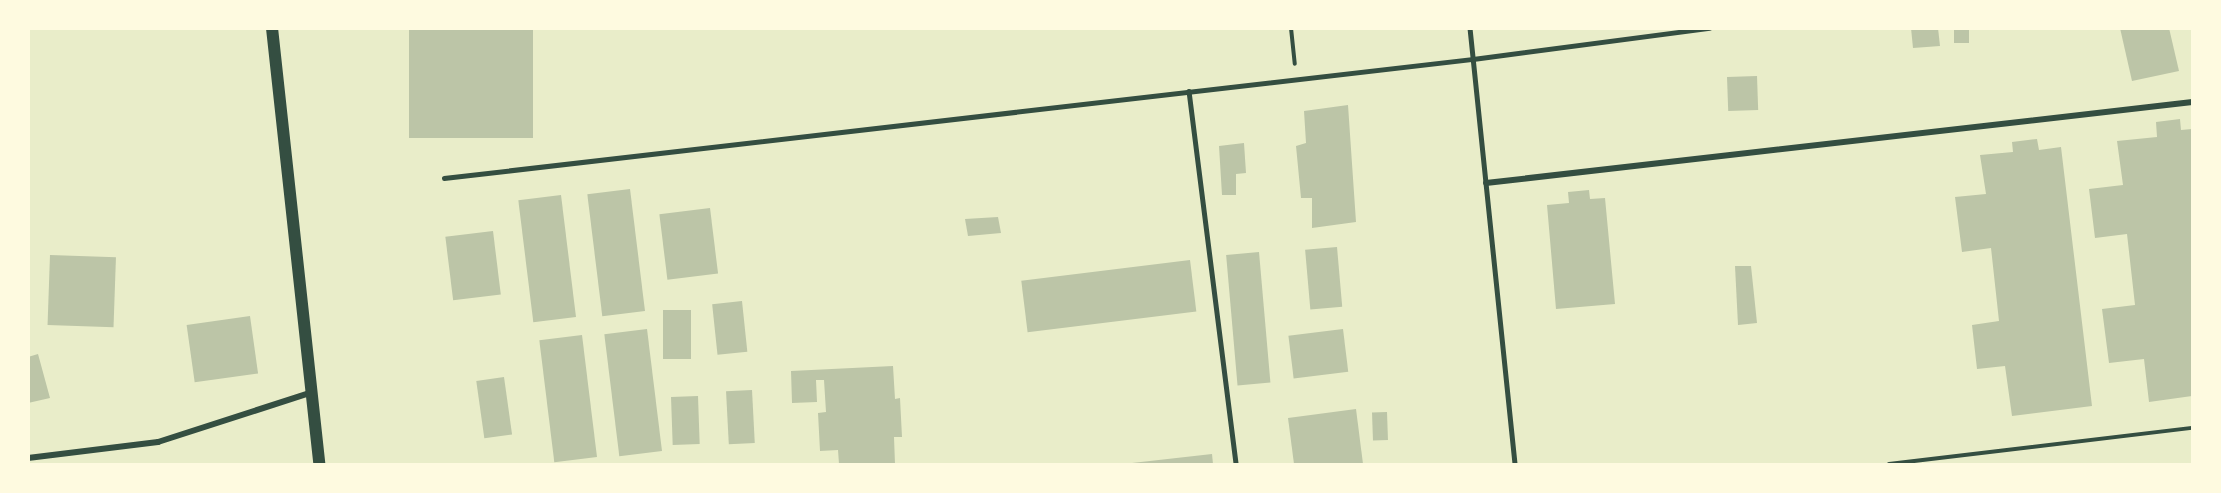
<!DOCTYPE html>
<html>
<head>
<meta charset="utf-8">
<style>
  body { margin:0 }
  #map { position:relative; width:2221px; height:493px; overflow:hidden; background:#e9edc9; font-family:"Source Sans 3",sans-serif }
  div>[style] { position:absolute }
  [style*='--x'] { left:calc(var(--x)*1px); top:calc(var(--y)*1px); width:calc(var(--w)*1px); rotate:calc(var(--a)*1deg) }
  .building>* { inset:0; background:#bcc5a7; transform-origin:0 0 }
  .path>* { height:4px; margin:-2px; padding:0 2px; transform-origin:2px; border-radius:2px; background:#344e41 }
  .service>* { height:4.5px; margin:-2.25px; padding:0 2.25px; transform-origin:2.25px; border-radius:2.25px; background:#344e41 }
  .minor>* { height:6px; margin:-3px; padding:0 3px; transform-origin:3px; border-radius:3px; background:#344e41 }
  .secondary>* { height:12px; margin:-6px; padding:0 6px; transform-origin:6px; border-radius:6px; background:#344e41 }
  span { translate:-50% -50%; white-space:nowrap; text-align:center; line-height:1.15; -webkit-text-stroke:5px #fefae0; paint-order:stroke }
  .frame { position:absolute; inset:0; border:30px solid #fefae0; pointer-events:none }
</style>
</head>
<body>
<div id="map">
  <div class="building">
    <i style="left:409px;top:28px;width:124px;height:110px"></i>
    <i style="clip-path:polygon(1911px 28px,1938px 28px,1940px 46px,1913px 48px)"></i>
    <i style="left:1954px;top:28px;width:15px;height:15px"></i>
    <i style="clip-path:polygon(2120px 28px,2169px 28px,2179px 71px,2132px 81px)"></i>
    <i style="left:1757px;top:76px;width:34px;height:30px;rotate:88deg"></i>
    <i style="clip-path:polygon(1348px 105px,1356px 222px,1312px 228px,1312px 198px,1301px 198px,1296px 146px,1306px 143px,1304px 111px)"></i>
    <i style="clip-path:polygon(2180px 119px,2181px 130px,2192px 129px,2192px 396px,2149px 402px,2144px 359px,2109px 363px,2102px 309px,2135px 305px,2127px 234px,2095px 238px,2089px 189px,2123px 185px,2117px 141px,2157px 137px,2156px 122px)"></i>
    <i style="clip-path:polygon(2037px 139px,2039px 150px,2061px 147px,2092px 406px,2012px 416px,2005px 366px,1977px 369px,1972px 325px,1999px 321px,1991px 248px,1962px 252px,1955px 197px,1986px 194px,1980px 155px,2013px 152px,2012px 142px)"></i>
    <i style="clip-path:polygon(1244px 143px,1246px 173px,1236px 174px,1236px 195px,1222px 195px,1219px 146px)"></i>
    <i style="left:630px;top:189px;width:123px;height:43px;rotate:83deg"></i>
    <i style="clip-path:polygon(1589px 190px,1590px 199px,1605px 198px,1615px 304px,1556px 309px,1547px 205px,1569px 203px,1568px 192px)"></i>
    <i style="left:561px;top:195px;width:123px;height:43px;rotate:83deg"></i>
    <i style="left:710px;top:208px;width:66px;height:51px;rotate:83deg"></i>
    <i style="clip-path:polygon(998px 217px,1001px 233px,968px 236px,965px 219px)"></i>
    <i style="left:493px;top:231px;width:64px;height:48px;rotate:83deg"></i>
    <i style="left:1337px;top:247px;width:60px;height:32px;rotate:85deg"></i>
    <i style="left:1259px;top:252px;width:131px;height:33px;rotate:85deg"></i>
    <i style="left:50px;top:255px;width:66px;height:70px;rotate:2deg"></i>
    <i style="left:1190px;top:260px;width:52px;height:170px;rotate:83deg"></i>
    <i style="clip-path:polygon(1735px 266px,1751px 266px,1757px 323px,1738px 325px)"></i>
    <i style="left:742px;top:301px;width:51px;height:30px;rotate:84deg"></i>
    <i style="left:663px;top:310px;width:28px;height:49px"></i>
    <i style="left:250px;top:316px;width:58px;height:64px;rotate:82deg"></i>
    <i style="left:647px;top:329px;width:123px;height:43px;rotate:83deg"></i>
    <i style="left:1343px;top:329px;width:43px;height:55px;rotate:83deg"></i>
    <i style="left:582px;top:335px;width:123px;height:43px;rotate:83deg"></i>
    <i style="clip-path:polygon(38px 354px,50px 398px,28px 403px,28px 357px)"></i>
    <i style="clip-path:polygon(893px 366px,895px 399px,900px 398px,902px 437px,894px 437px,895px 464px,839px 464px,838px 450px,820px 451px,818px 413px,826px 412px,824px 380px,816px 380px,817px 402px,792px 403px,791px 371px)"></i>
    <i style="left:504px;top:377px;width:58px;height:28px;rotate:82deg"></i>
    <i style="left:752px;top:390px;width:53px;height:26px;rotate:87deg"></i>
    <i style="left:698px;top:396px;width:48px;height:27px;rotate:88deg"></i>
    <i style="clip-path:polygon(1356px 409px,1363px 464px,1294px 464px,1288px 418px)"></i>
    <i style="left:1387px;top:412px;width:28px;height:15px;rotate:88deg"></i>
    <i style="clip-path:polygon(1212px 454px,1213px 464px,1132px 464px,1132px 463px)"></i>
  </div>
  <div class="path">
    <i style="--x:1291;--y:28;--w:36;--a:84"></i>
    <i style="--x:1889;--y:464;--w:305;--a:-6.8"></i>
  </div>
  <div class="service">
    <i style="--x:1470;--y:28;--w:438;--a:84.1"></i>
    <i style="--x:1189;--y:91;--w:376;--a:82.8"></i>
    <i style="--x:444;--y:178;--w:1036;--a:-6.6"></i>
    <i style="--x:1473;--y:59;--w:238;--a:-7.5"></i>
  </div>
  <div class="minor">
    <i style="--x:1486;--y:183;--w:711;--a:-6.54"></i>
    <i style="--x:28;--y:458;--w:131;--a:-7"></i>
    <i style="--x:158;--y:442;--w:163;--a:-17.9"></i>
  </div>
  <div class="secondary">
    <i style="--x:272;--y:28;--w:439;--a:83.8"></i>
  </div>
  <div class="frame"></div>
</div>
</body>
</html>
